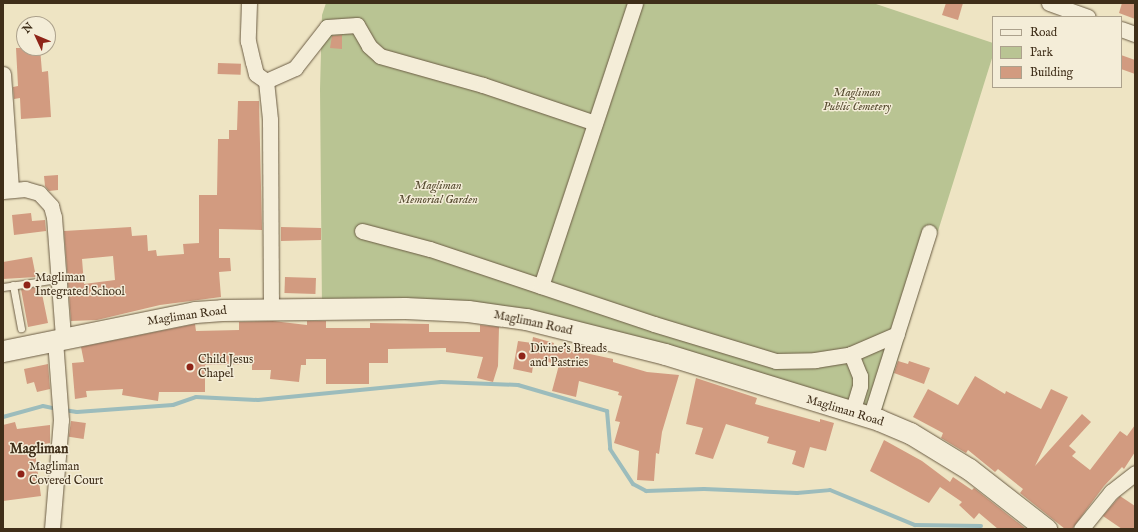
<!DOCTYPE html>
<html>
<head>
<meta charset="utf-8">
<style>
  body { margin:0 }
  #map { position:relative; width:1138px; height:532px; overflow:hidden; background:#eee4c3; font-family:"IM FELL English",serif }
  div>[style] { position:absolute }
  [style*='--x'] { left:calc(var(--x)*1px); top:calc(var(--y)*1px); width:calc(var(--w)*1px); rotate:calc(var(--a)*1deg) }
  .green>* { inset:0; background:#b9c493 }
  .stream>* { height:4px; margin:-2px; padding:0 2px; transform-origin:2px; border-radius:2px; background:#9cbcbc }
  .building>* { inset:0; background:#d29b80; transform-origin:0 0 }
  .roads { filter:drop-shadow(0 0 1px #6b5c44) drop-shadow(0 0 1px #6b5c44) }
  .lane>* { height:7px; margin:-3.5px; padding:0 3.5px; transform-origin:3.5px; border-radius:3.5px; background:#f4edd8 }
  .street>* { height:15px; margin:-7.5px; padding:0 7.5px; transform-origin:7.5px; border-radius:7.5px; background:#f4edd8 }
  .secondary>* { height:21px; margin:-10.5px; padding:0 10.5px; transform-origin:10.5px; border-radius:10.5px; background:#f4edd8 }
  .dots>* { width:11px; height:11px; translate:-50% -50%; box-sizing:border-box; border:2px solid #f4edd8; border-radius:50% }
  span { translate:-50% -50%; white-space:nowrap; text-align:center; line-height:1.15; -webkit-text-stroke:3px #f4edd8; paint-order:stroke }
  .park-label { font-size:12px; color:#574c31; font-style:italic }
  .poi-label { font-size:12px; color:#3f2e19 }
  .left { translate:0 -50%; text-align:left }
  .street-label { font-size:12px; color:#3f2e19 }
  .quarter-label { font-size:14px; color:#3f2e19; font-weight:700 }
  .frame { position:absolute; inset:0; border:4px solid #3f2e19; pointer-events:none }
  .legend { position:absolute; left:992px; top:16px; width:130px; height:72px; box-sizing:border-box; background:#f4edd8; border:1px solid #aca18c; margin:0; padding:5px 7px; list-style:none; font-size:12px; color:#3f2e19 }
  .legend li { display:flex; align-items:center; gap:8px; height:20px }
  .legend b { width:20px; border:1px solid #aca18c }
  .north { position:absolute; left:16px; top:16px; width:40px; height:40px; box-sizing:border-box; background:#f4edd8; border:1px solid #aca18c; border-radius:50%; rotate:314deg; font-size:11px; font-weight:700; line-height:16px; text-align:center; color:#3f2e19 }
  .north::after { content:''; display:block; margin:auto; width:14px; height:18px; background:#8f2418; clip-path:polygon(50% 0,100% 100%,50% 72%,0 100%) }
</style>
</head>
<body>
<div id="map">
  <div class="green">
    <i style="clip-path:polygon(326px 3px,873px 3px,993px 43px,993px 55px,879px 420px,526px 319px,322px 309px,320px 89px,322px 15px)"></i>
  </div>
  <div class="stream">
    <i style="--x:64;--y:410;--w:13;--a:9"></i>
    <i style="--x:77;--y:412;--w:96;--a:-4.2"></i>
    <i style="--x:173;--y:405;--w:24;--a:-19"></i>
    <i style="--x:196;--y:397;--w:62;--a:2.8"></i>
    <i style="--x:258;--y:400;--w:184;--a:-5.6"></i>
    <i style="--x:441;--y:382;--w:77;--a:2.2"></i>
    <i style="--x:518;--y:385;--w:93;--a:16.3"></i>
    <i style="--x:607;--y:411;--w:38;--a:85"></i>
    <i style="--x:610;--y:449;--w:42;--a:56.7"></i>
    <i style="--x:633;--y:484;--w:15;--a:28"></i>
    <i style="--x:646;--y:491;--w:58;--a:-2"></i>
    <i style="--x:704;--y:489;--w:93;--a:2.5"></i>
    <i style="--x:797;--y:493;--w:33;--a:-5"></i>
    <i style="--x:830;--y:490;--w:92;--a:22.4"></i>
    <i style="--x:915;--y:525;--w:66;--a:0.9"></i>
    <i style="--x:3;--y:417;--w:41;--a:-15.4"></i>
    <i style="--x:43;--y:406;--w:14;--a:12"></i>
  </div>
  <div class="building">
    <i style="clip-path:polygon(946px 3px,963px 3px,958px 20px,942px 15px)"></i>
    <i style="clip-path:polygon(1122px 3px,1135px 3px,1135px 19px,1119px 13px)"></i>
    <i style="clip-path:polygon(342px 35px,342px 49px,330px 48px,332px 36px)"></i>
    <i style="clip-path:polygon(16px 48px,40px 48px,42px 72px,48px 71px,51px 117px,21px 119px,20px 98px,14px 99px,13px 87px,18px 86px)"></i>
    <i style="clip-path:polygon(1121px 55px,1135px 60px,1135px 74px,1121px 69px)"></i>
    <i style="left:218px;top:63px;width:23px;height:11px;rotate:2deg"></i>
    <i style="clip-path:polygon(evenodd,238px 101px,259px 101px,262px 230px,219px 229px,219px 258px,230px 258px,231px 271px,219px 272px,221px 297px,160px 305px,97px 320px,71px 321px,64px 231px,131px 227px,132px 236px,147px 235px,148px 251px,156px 250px,157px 256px,184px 254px,183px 244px,199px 243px,199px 195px,217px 195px,218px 139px,229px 139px,229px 130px,237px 130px,238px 101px,113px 256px,115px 280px,84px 284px,82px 259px,113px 256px)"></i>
    <i style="clip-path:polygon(58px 175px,58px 190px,49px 191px,45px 186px,44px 176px)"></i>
    <i style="clip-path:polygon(31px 213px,32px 221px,45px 220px,46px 231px,14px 235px,12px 215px)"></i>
    <i style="clip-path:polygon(281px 227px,321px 228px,321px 240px,281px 241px)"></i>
    <i style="clip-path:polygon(32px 257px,36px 277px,3px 279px,3px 262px)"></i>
    <i style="left:285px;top:277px;width:31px;height:16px;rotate:2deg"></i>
    <i style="clip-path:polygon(37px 287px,38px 290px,41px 289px,48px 323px,28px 327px,21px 289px)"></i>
    <i style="clip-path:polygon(273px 321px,307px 325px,307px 321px,326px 321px,326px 328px,370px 328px,370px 323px,429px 324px,429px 332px,480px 332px,480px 325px,499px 327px,498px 366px,493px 382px,477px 378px,483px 357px,446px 352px,446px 348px,388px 349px,388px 363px,369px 363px,369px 384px,326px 384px,326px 359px,306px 359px,306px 365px,301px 365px,299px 382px,270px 379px,271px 370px,252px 370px,252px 364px,205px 365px,205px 392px,159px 392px,158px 401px,122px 395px,123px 389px,86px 391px,87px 397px,75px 399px,72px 363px,84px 362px,81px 347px,195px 324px,196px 331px,239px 330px,239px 322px)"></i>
    <i style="clip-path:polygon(533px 337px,554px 343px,553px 346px,613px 359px,613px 362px,647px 372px,679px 375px,662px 432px,659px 454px,656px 453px,654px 481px,637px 480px,639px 451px,614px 443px,620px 422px,615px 421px,622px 396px,618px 395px,619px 392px,579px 381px,576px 397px,552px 391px,559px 365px,534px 358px,532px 373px,513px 369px,518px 341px,532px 343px)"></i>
    <i style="clip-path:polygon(898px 361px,908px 364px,909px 361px,930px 368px,924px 384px,894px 373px)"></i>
    <i style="clip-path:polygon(48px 364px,50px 389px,37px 392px,34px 382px,27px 384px,24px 369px)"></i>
    <i style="clip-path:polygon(975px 376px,1005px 394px,1006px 391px,1041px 409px,1051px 389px,1068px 397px,1035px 466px,1082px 414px,1091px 422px,1069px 446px,1076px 452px,1072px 456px,1090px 470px,1120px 431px,1127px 436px,1135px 425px,1135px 452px,1124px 469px,1122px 467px,1104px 486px,1072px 529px,1065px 529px,1020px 493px,1023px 489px,998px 469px,995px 472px,968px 450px,966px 453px,941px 438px,943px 433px,913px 417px,928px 389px,958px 405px)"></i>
    <i style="clip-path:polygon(696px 378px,757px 398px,755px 404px,820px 422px,820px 419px,834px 423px,826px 451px,810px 447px,804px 468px,792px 464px,796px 451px,767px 443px,769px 437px,726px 424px,713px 459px,695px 454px,703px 428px,686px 424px)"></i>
    <i style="left:71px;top:421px;width:15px;height:16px;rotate:8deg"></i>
    <i style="clip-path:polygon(15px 422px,17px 429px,50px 425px,50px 443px,34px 446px,41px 496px,3px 501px,3px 425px)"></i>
    <i style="clip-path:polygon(884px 440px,922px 461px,950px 482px,953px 477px,972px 490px,974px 488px,1026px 529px,998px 529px,979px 513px,974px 519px,959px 505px,962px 502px,940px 487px,929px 503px,870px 471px)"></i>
    <i style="clip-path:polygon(1120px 496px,1135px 506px,1135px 529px,1122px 529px,1103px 516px)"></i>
  </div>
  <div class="roads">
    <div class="lane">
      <i style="--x:13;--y:285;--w:44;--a:79.5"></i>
      <i style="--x:3;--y:287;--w:55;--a:-8.4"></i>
    </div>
    <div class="street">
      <i style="--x:249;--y:3;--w:38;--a:92"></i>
      <i style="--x:248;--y:41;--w:22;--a:77"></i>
      <i style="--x:253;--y:62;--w:12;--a:76"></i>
      <i style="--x:256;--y:74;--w:12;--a:35"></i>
      <i style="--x:266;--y:81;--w:32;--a:-24"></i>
      <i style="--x:295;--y:68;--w:52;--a:-52"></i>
      <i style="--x:327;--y:27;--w:30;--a:-4"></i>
      <i style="--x:357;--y:25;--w:24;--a:60"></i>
      <i style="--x:369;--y:46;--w:15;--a:42"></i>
      <i style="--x:380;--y:56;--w:107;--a:15.7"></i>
      <i style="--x:483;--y:85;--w:118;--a:18.7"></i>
      <i style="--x:1049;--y:3;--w:41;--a:19.7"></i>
      <i style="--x:1121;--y:29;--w:15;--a:20"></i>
      <i style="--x:3;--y:74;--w:115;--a:86"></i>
      <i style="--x:266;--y:81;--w:39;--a:84"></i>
      <i style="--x:270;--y:120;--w:188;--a:89.7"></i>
      <i style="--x:3;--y:191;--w:22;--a:-5"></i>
      <i style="--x:25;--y:189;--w:15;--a:16"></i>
      <i style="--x:39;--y:193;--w:18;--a:47"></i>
      <i style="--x:51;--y:206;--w:11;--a:75"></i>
      <i style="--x:54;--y:217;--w:121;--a:85.7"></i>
      <i style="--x:362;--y:231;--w:70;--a:14.8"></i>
      <i style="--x:430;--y:249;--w:236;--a:18.5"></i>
      <i style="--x:654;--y:324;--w:127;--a:16.9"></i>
      <i style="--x:776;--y:361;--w:39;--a:-1"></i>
      <i style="--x:815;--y:360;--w:36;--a:-9"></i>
      <i style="--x:851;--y:354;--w:50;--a:-23.5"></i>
      <i style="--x:541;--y:286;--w:298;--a:-71.6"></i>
      <i style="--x:851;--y:354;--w:24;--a:68"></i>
      <i style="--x:860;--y:376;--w:10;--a:90"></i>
      <i style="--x:860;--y:386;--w:27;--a:107"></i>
      <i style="--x:870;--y:418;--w:195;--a:-72.4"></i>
      <i style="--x:52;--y:529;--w:109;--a:-85.3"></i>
      <i style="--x:61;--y:420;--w:80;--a:-94.3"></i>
      <i style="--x:1081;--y:529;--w:48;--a:-51"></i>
      <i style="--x:1111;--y:492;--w:31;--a:-38"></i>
    </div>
    <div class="secondary">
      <i style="--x:3;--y:351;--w:196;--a:-11.5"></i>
      <i style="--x:195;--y:312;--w:27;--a:-4"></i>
      <i style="--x:222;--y:310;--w:183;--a:-0.6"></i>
      <i style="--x:405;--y:308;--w:63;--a:2.7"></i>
      <i style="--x:468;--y:311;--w:59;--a:7.9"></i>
      <i style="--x:526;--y:319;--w:143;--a:14.1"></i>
      <i style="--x:665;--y:354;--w:224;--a:17.1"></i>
      <i style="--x:879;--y:420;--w:34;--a:23"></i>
      <i style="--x:910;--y:433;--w:69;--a:31.4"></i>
      <i style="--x:969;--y:469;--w:98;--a:37.9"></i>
    </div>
  </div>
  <div class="dots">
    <i style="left:27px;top:285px;background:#8f2418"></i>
    <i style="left:522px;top:356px;background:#8f2418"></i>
    <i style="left:190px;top:367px;background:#8f2418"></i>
    <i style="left:21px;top:474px;background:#8f2418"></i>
  </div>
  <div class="park-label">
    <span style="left:857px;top:100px">Magliman<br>Public Cemetery</span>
    <span style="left:438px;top:193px">Magliman<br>Memorial Garden</span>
  </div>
  <div class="poi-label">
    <span class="left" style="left:35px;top:285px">Magliman<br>Integrated School</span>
    <span class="left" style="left:530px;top:356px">Divine's Breads<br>and Pastries</span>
    <span class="left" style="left:198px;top:367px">Child Jesus<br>Chapel</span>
    <span class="left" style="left:29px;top:474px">Magliman<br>Covered Court</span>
  </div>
  <div class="street-label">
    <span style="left:187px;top:316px;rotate:-8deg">Magliman Road</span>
    <span style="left:533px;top:323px;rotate:12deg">Magliman Road</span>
    <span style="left:845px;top:411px;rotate:17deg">Magliman Road</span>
  </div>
  <div class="quarter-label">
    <span style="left:39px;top:449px">Magliman</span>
  </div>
  <div class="frame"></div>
  <ul class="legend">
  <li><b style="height:5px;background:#f4edd8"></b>Road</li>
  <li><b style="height:11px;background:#b9c493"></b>Park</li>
  <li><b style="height:11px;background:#d29b80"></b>Building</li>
  </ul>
  <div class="north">N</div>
</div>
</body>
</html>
